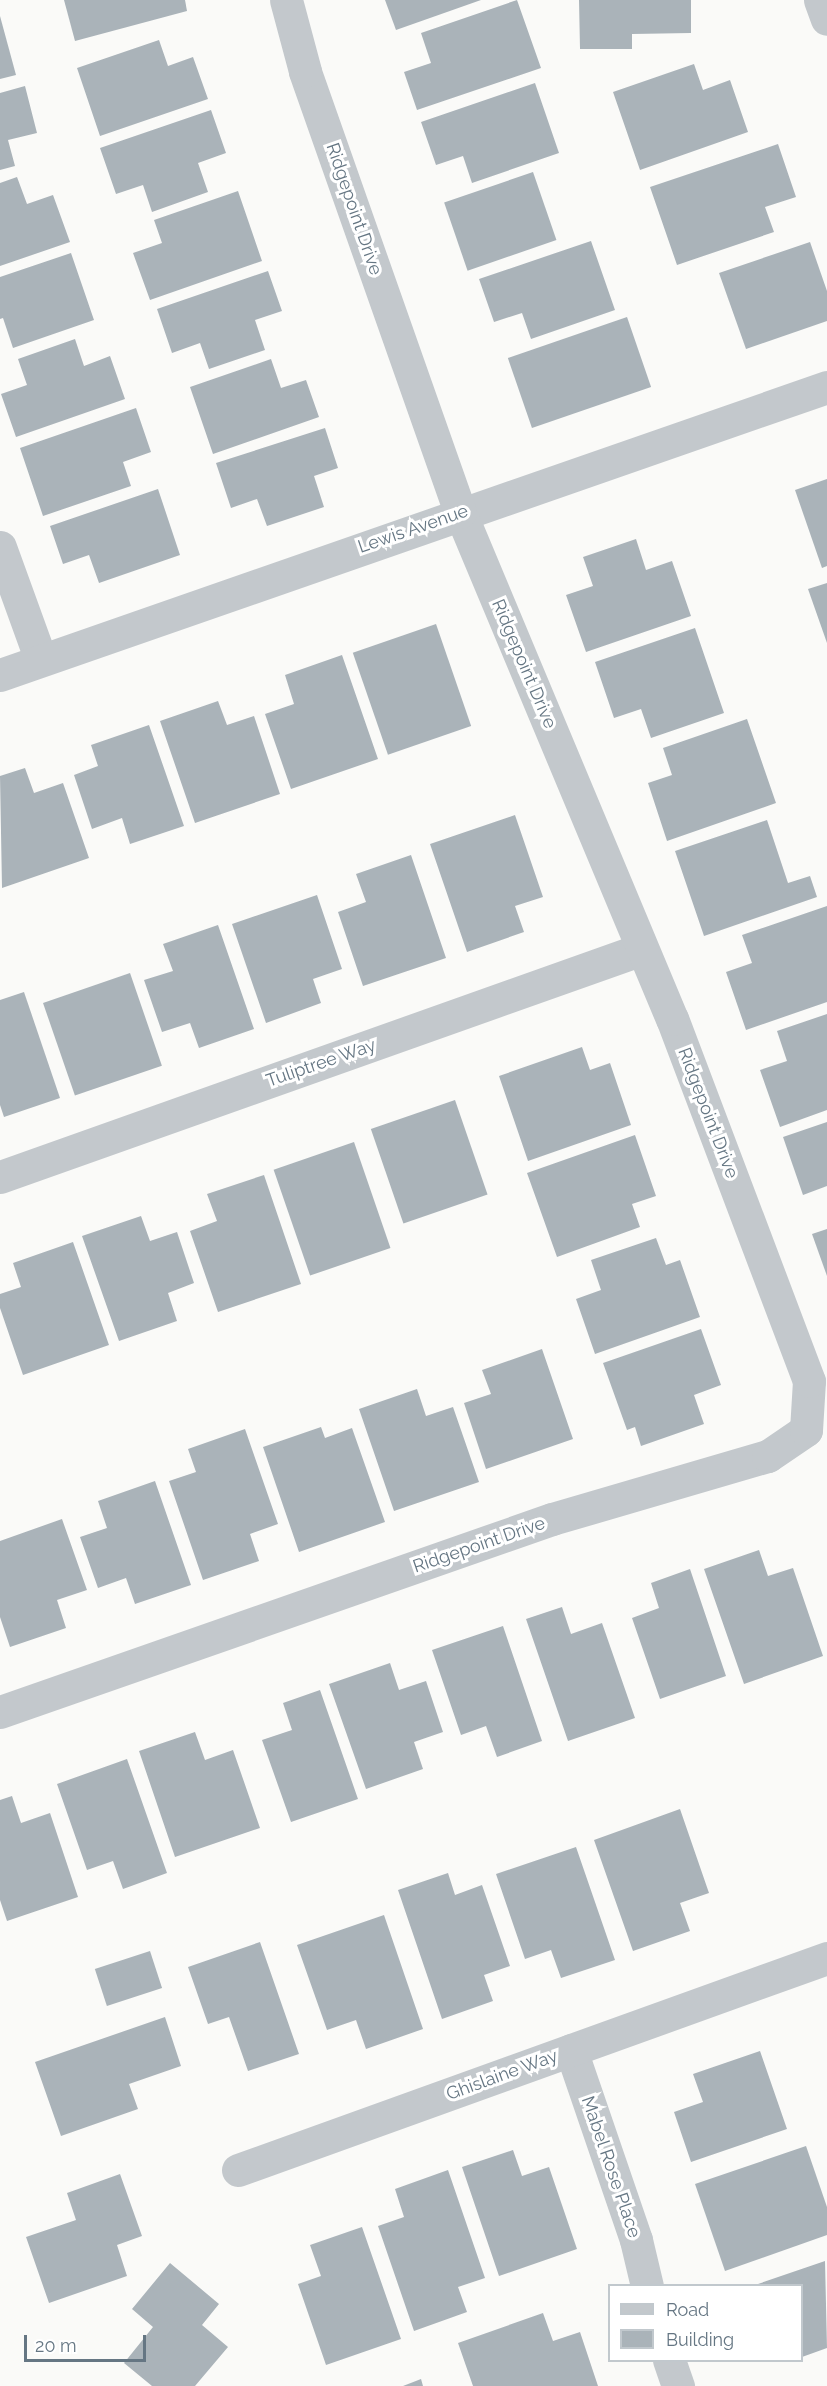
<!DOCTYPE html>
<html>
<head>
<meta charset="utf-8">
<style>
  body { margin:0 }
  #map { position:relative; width:827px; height:2386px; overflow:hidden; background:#fafaf8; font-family:Raleway,sans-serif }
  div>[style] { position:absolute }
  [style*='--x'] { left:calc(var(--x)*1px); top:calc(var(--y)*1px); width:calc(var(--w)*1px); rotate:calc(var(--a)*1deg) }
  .building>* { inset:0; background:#aab3b9; transform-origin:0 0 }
  .minor>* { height:33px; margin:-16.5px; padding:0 16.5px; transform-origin:16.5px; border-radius:16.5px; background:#c3c8cc }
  span { translate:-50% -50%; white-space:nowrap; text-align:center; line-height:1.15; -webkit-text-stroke:6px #fff; paint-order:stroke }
  .street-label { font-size:18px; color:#657683 }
  .legend { position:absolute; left:608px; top:2284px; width:195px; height:78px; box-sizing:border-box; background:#fff; border:2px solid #c1c8cd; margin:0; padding:8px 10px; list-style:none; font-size:18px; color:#657683 }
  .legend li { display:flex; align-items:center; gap:12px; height:30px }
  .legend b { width:30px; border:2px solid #c1c8cd }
  .scale { position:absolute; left:24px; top:2335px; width:122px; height:27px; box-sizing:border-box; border:3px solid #657683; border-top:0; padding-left:8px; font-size:18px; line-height:21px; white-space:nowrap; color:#657683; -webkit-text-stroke:4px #fff; paint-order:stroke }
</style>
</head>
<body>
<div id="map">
  <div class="building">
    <i style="clip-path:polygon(64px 0,185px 0,187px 11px,75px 41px)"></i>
    <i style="clip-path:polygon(385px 0,481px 0,396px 30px)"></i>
    <i style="clip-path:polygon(517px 0,541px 68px,417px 110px,404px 72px,431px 63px,421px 33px)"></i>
    <i style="clip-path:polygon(579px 0,691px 0,691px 33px,632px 34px,632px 49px,580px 49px)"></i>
    <i style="clip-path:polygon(0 16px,16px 75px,0 79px)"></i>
    <i style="clip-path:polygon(159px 40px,168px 66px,193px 57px,208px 99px,100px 136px,77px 68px)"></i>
    <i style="clip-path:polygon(694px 64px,703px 90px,730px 80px,748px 132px,640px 170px,613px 92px)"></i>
    <i style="clip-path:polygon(535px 83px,559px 153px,472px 183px,463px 156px,436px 165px,421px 122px)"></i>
    <i style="clip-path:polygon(25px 86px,37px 133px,8px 140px,15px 166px,0 170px,0 93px)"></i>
    <i style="clip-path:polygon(211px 110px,226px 153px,198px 163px,208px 192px,152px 212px,143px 185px,116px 194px,100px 148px)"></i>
    <i style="clip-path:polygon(778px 144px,796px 197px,765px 207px,774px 232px,677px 265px,650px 187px)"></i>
    <i style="left:533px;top:172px;width:72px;height:94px;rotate:71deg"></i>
    <i style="clip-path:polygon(17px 177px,27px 204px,53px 195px,70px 242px,0 266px,0 183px)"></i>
    <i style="clip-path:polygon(238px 191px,262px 261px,150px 300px,133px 253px,162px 243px,154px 220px)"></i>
    <i style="clip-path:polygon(591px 241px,615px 310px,531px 339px,522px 313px,494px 322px,479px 279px)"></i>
    <i style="clip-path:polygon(810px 242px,827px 291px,827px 321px,746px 349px,719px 273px)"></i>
    <i style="clip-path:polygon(71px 253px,94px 320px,13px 348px,3px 318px,0 319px,0 277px)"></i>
    <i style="clip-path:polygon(268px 271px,282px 311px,255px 320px,265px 350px,209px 369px,200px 343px,172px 353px,157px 309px)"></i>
    <i style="left:627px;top:317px;width:74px;height:126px;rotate:71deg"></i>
    <i style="clip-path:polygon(75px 339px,84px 366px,110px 356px,125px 399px,16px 437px,1px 394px,27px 385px,18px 359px)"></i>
    <i style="clip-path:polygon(271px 359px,281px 388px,306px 380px,319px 417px,213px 454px,190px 387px)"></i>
    <i style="clip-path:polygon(136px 408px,151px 452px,123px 462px,131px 486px,43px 516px,20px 448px)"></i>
    <i style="clip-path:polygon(325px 428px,338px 468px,314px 476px,324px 507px,267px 526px,257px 499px,231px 508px,216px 463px)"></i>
    <i style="clip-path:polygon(827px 479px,827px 566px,822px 568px,795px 490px)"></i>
    <i style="clip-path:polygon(158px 489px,180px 555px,99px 583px,89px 555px,63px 564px,50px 526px)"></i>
    <i style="clip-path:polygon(636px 539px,646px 570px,672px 561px,691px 616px,586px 652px,566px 595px,593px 586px,583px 557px)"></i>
    <i style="clip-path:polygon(827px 583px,827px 643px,808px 589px)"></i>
    <i style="left:436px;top:624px;width:108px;height:88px;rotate:71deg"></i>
    <i style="clip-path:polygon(695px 628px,724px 713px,651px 738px,641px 709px,614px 718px,595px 662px)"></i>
    <i style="clip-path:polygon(342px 655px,378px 759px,291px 789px,265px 714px,294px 704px,285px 675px)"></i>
    <i style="clip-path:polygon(218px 701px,227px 725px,254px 716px,280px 794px,195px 823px,160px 721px)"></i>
    <i style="clip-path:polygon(747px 719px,776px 803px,667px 841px,648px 783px,672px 775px,663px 748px)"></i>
    <i style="clip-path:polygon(149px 725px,184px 826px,130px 844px,122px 818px,92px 829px,74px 775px,98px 766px,91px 745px)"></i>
    <i style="clip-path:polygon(25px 768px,34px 793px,63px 783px,89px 858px,2px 888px,0 776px)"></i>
    <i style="clip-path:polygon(515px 815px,543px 897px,515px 906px,524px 932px,467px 952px,430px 844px)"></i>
    <i style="clip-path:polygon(767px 820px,788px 883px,810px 876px,817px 897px,704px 936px,675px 851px)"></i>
    <i style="clip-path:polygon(411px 855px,446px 958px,363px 986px,338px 912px,366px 902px,356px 874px)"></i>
    <i style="clip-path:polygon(317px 895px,342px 969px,313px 979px,321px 1003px,266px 1023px,232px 924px)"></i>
    <i style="clip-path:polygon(827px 906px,827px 1002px,746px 1030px,726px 972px,752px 963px,742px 935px)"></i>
    <i style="clip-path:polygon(218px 925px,254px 1029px,199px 1048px,190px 1023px,162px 1032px,144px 980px,173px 971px,163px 944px)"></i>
    <i style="left:130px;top:973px;width:98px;height:92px;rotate:71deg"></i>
    <i style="clip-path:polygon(24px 992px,60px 1098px,4px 1117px,0 1105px,0 1000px)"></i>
    <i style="clip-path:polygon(827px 1014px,827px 1110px,780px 1127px,760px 1070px,787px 1061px,777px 1031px)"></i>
    <i style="clip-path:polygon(582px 1047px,590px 1070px,610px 1063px,631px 1125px,528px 1161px,499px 1076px)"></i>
    <i style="left:455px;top:1100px;width:100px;height:89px;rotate:71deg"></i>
    <i style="clip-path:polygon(827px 1122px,827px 1186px,803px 1195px,783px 1137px)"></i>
    <i style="clip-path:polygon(635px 1135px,656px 1196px,632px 1204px,640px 1227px,557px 1257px,527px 1173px)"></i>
    <i style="left:354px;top:1142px;width:112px;height:85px;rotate:71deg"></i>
    <i style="clip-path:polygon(264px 1175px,301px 1284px,218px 1312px,190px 1231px,217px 1221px,207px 1194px)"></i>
    <i style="clip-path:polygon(141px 1216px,150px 1241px,177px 1232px,194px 1283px,168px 1293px,177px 1321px,119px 1341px,82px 1236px)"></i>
    <i style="clip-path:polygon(827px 1229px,827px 1276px,812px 1234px)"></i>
    <i style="clip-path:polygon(656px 1238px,666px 1265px,680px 1260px,700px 1317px,595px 1354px,576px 1299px,601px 1290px,591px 1260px)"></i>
    <i style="clip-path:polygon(73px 1242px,109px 1345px,23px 1375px,0 1308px,0 1294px,21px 1287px,13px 1263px)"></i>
    <i style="clip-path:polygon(701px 1329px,721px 1385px,694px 1395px,704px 1424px,641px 1446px,635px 1427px,627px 1430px,603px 1363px)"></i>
    <i style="clip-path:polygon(542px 1349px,573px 1439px,486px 1469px,464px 1403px,491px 1394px,482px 1370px)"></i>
    <i style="clip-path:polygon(417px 1389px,426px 1416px,453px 1407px,479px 1482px,394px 1511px,359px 1409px)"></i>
    <i style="clip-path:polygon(321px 1427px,325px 1438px,352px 1428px,385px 1522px,299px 1552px,263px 1447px)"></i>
    <i style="clip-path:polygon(245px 1429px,278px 1524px,250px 1534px,259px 1561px,203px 1580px,169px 1481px,196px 1472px,188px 1449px)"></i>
    <i style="clip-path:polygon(155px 1481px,191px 1585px,135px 1604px,126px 1578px,98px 1588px,80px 1537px,107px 1528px,98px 1501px)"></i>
    <i style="clip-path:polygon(62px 1519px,87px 1590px,57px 1600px,66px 1628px,10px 1647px,0 1617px,0 1541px)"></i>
    <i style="clip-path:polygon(759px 1550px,768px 1576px,793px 1568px,823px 1656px,744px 1684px,704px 1569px)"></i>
    <i style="clip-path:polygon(690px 1569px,726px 1676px,660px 1699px,632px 1618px,659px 1608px,651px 1583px)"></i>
    <i style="clip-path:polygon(562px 1607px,571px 1634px,602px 1623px,635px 1718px,568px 1741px,526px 1619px)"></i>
    <i style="clip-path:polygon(503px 1626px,542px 1741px,497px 1757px,486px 1726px,461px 1735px,432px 1650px)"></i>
    <i style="clip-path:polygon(390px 1663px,399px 1690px,426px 1681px,443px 1732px,414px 1742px,423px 1769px,366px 1789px,329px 1684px)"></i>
    <i style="clip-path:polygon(320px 1690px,358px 1799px,291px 1822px,262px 1740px,292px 1730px,283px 1703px)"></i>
    <i style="clip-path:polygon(195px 1732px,205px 1760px,233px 1750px,260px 1828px,175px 1857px,139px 1751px)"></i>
    <i style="clip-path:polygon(127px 1759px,167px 1873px,123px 1889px,113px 1861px,87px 1870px,57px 1784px)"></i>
    <i style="clip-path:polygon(12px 1796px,21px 1823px,50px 1813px,78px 1897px,7px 1921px,0 1900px,0 1800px)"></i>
    <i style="clip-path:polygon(680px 1809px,709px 1893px,680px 1903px,690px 1931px,633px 1951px,594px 1840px)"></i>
    <i style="clip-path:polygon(576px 1847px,615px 1960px,561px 1978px,551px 1950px,525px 1959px,496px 1874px)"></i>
    <i style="clip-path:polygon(448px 1873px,455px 1895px,482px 1885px,510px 1966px,484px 1975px,493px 2001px,442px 2019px,398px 1890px)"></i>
    <i style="clip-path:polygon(384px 1915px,423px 2029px,366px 2049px,356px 2020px,327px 2030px,297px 1945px)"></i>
    <i style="clip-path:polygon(260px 1942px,299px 2054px,248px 2071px,229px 2017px,208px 2024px,188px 1967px)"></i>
    <i style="left:150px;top:1951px;width:39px;height:58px;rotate:72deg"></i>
    <i style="clip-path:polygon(165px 2017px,181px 2066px,129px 2084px,138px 2109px,61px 2136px,35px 2062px)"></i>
    <i style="clip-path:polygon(760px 2051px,787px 2129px,691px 2162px,674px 2112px,703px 2102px,693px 2074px)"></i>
    <i style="clip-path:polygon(806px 2146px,827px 2207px,827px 2235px,725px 2271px,695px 2184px)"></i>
    <i style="clip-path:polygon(513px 2150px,522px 2176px,549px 2167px,577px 2249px,499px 2276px,462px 2167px)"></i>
    <i style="clip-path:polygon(448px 2170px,485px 2278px,458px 2287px,467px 2312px,414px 2331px,378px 2226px,404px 2217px,395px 2189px)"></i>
    <i style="clip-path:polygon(120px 2174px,142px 2236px,117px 2245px,127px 2276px,49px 2303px,26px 2237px,76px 2220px,67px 2193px)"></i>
    <i style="clip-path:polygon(362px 2227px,401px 2339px,326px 2365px,298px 2284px,321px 2276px,310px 2245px)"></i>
    <i style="clip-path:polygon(825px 2261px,827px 2348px,802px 2357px,802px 2286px,755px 2285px)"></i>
    <i style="clip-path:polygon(170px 2263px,219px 2304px,202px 2325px,228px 2347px,195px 2386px,152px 2386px,124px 2363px,153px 2327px,132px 2309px)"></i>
    <i style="clip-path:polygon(543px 2313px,553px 2341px,580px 2332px,598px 2386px,473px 2386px,458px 2343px)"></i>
    <i style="clip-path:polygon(421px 2379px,423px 2386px,403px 2386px)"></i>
  </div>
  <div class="minor">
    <i style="--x:820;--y:0;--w:20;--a:70"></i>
    <i style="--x:0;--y:547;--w:120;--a:70.1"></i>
    <i style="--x:0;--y:675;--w:876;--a:-19.2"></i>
    <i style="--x:0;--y:1177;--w:681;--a:-19.55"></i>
    <i style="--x:0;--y:1712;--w:585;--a:-19.27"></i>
    <i style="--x:552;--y:1519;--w:225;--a:-16.3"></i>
    <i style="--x:768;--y:1456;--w:46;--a:-34.4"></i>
    <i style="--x:806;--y:1430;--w:49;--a:-86.5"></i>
    <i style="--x:809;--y:1381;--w:387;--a:-110.7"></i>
    <i style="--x:672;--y:1019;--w:550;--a:-112.69"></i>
    <i style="--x:460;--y:512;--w:467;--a:-109.4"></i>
    <i style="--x:305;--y:71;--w:73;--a:-105"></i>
    <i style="--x:571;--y:2050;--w:201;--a:71.1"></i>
    <i style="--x:636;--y:2240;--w:47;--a:76.6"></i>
    <i style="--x:238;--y:2170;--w:626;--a:-19.8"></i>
    <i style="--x:669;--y:2360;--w:28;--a:71"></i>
  </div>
  <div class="street-label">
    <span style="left:354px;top:209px;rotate:71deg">Ridgepoint Drive</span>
    <span style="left:413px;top:529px;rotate:-19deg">Lewis Avenue</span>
    <span style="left:524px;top:664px;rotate:67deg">Ridgepoint Drive</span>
    <span style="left:321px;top:1063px;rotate:-19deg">Tuliptree Way</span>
    <span style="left:708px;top:1113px;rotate:69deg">Ridgepoint Drive</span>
    <span style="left:479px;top:1545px;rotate:-19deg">Ridgepoint Drive</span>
    <span style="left:502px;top:2075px;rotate:-20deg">Ghislaine Way</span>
    <span style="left:611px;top:2167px;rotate:71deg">Mabel Rose Place</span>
  </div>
  <ul class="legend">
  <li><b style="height:8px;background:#c3c8cc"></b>Road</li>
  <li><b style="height:16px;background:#aab3b9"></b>Building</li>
  </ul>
  <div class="scale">20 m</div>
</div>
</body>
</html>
